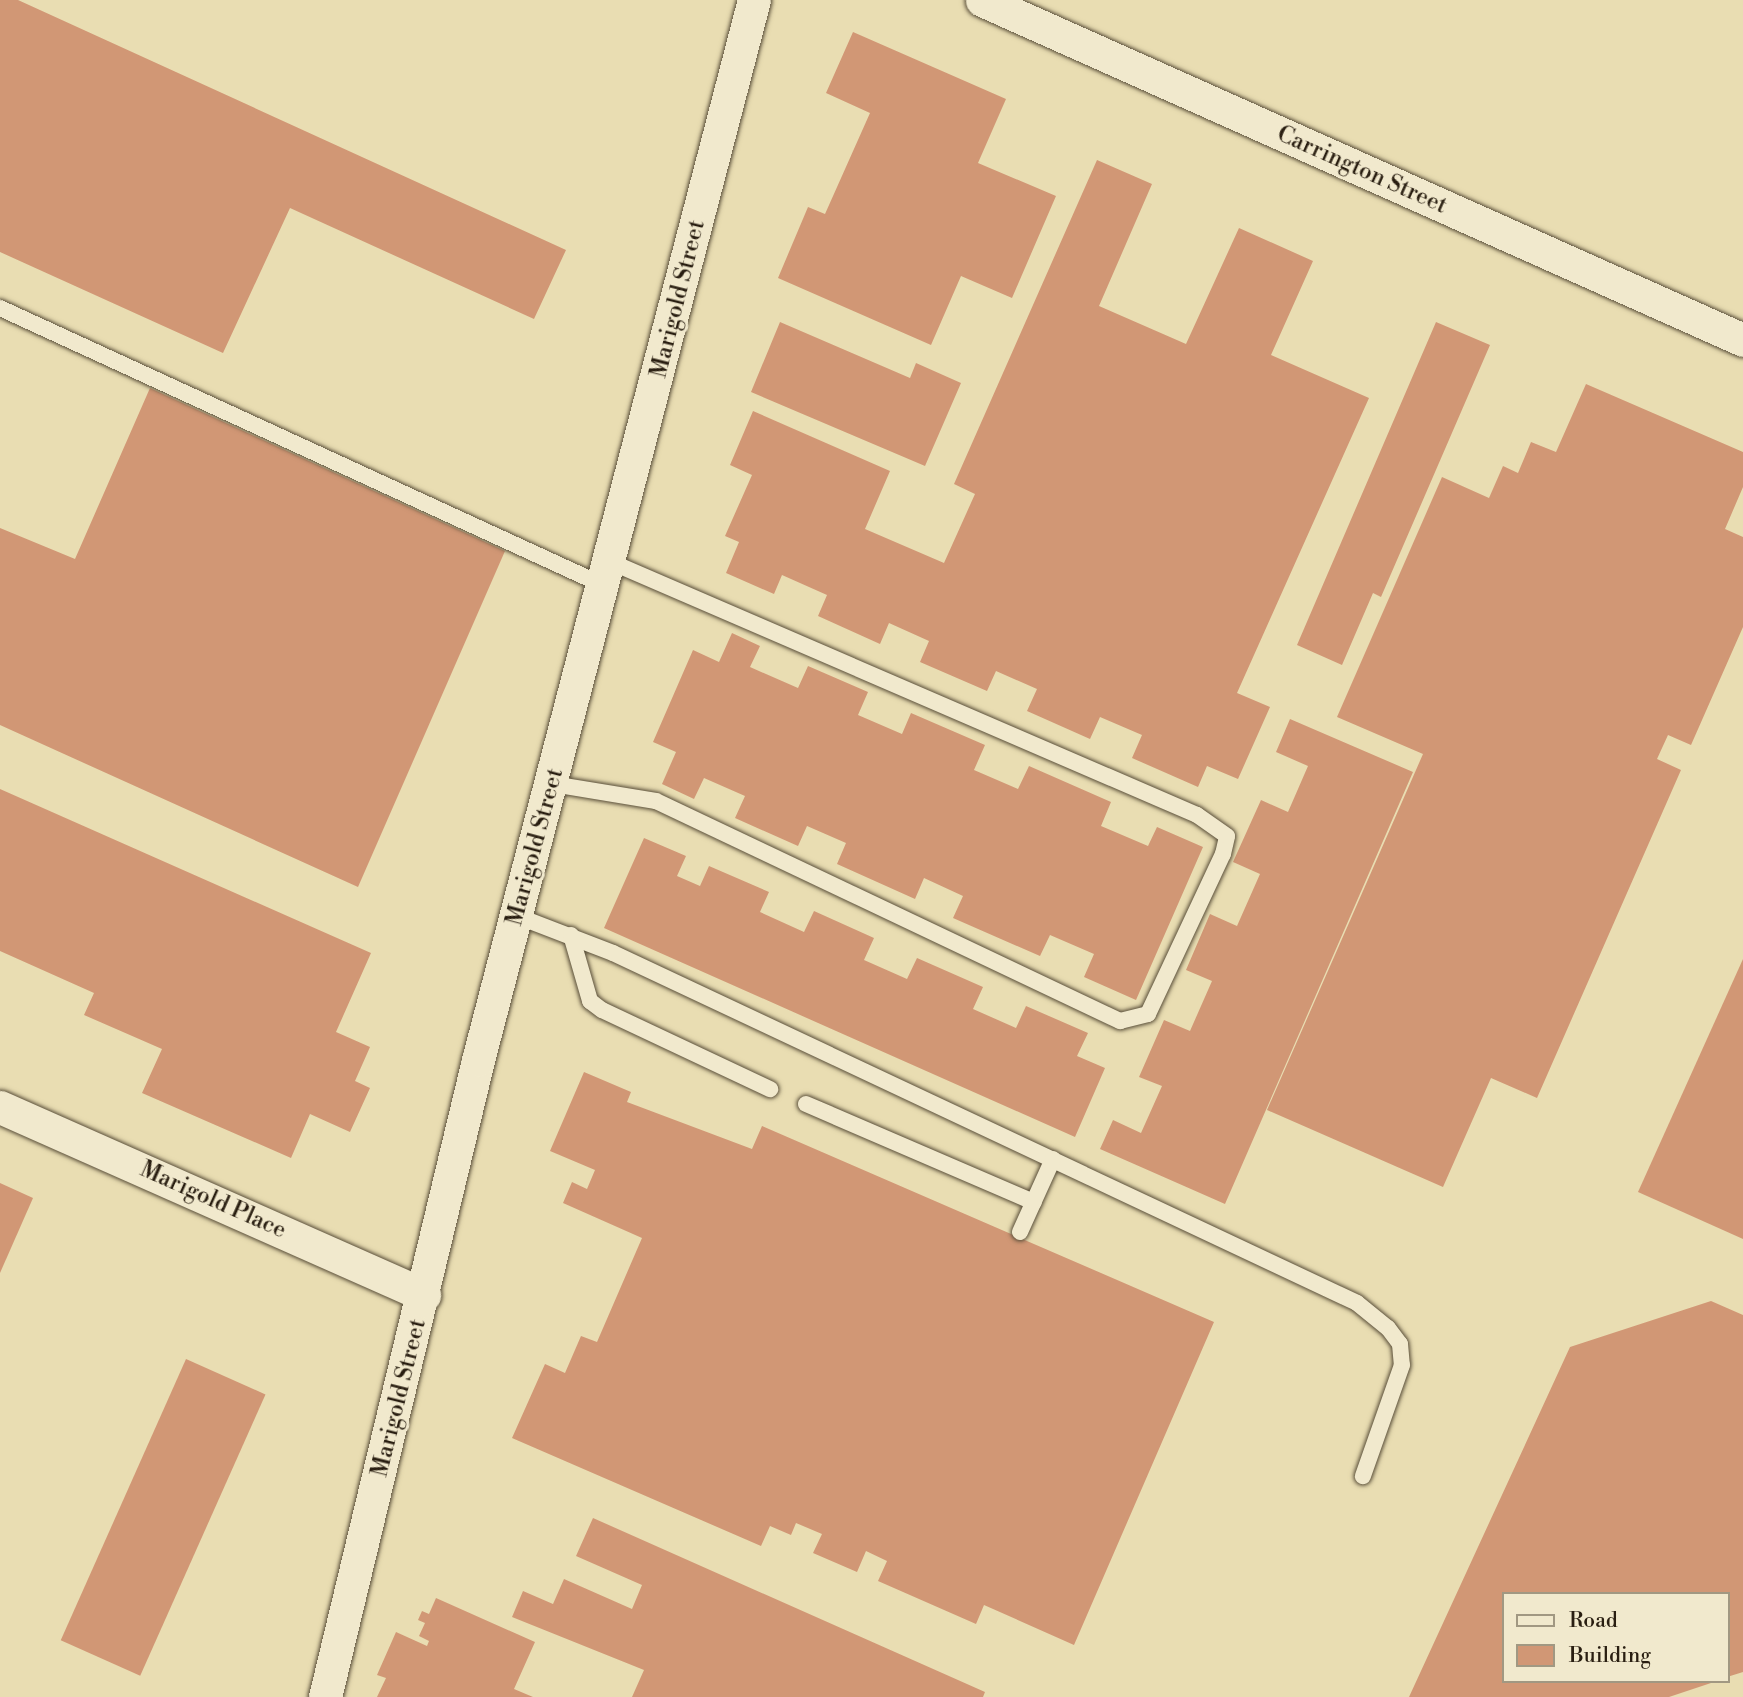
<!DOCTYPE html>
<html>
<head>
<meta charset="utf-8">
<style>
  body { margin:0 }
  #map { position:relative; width:1743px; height:1697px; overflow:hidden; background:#e9ddb2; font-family:"Libre Bodoni",serif }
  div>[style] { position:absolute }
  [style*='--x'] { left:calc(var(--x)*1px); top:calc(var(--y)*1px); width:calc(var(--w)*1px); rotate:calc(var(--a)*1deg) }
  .building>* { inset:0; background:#d19775; transform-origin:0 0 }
  .roads { filter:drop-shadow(0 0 2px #594e39) drop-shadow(0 0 2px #594e39) }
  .service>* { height:16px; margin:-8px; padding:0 8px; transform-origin:8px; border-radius:8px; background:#f1e9cd }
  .minor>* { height:33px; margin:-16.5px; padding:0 16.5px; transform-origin:16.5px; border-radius:16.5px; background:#f1e9cd }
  span { translate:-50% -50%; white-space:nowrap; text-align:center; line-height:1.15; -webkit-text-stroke:6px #f1e9cd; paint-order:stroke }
  .street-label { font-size:23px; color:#291e11 }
  .legend { position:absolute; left:1502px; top:1592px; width:228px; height:91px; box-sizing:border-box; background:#f1e9cd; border:2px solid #a19882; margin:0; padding:9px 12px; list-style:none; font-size:21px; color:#291e11 }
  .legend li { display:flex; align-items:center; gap:14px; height:35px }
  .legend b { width:35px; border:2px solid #a19882 }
</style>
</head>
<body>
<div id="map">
  <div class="building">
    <i style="clip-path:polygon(0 0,18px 0,566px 250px,534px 319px,290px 208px,223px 353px,0 252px)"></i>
    <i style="clip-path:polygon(853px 32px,1006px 99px,978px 163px,1056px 196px,1012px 298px,961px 276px,931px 345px,778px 278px,808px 207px,825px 214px,870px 113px,826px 93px)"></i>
    <i style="clip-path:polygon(1097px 160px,1152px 184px,1099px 306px,1186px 344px,1239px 228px,1313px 261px,1271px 355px,1369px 398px,1237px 693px,1270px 707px,1238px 779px,1207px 766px,1198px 787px,1132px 758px,1142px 735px,1100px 717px,1090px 739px,1027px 711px,1037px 689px,996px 671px,987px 691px,920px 662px,929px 641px,889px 623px,880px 644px,818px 616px,827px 595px,782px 575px,774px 594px,726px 573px,739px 542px,725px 536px,752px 475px,730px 465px,753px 411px,890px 471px,865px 529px,944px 563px,975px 494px,954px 484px)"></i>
    <i style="clip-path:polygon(780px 322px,910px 378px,916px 363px,961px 383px,925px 466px,751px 392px)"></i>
    <i style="clip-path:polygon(1436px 322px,1490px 345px,1381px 597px,1373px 593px,1342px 665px,1297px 645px)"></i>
    <i style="clip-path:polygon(1586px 384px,1743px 452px,1743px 487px,1725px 529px,1743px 537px,1743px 627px,1691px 745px,1668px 735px,1657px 759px,1681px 770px,1537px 1098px,1491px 1078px,1443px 1187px,1267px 1110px,1423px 754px,1337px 717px,1442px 477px,1489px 498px,1503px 466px,1518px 473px,1531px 442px,1556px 452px)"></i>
    <i style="clip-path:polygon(150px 388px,505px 551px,358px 887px,0 725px,0 528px,75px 559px)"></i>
    <i style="clip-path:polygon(732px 633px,760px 646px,750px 667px,798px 688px,808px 666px,868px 692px,858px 715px,902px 734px,911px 713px,985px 745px,974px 770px,1018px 789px,1029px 766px,1111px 802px,1101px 826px,1148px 846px,1157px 827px,1203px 847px,1136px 1000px,1084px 977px,1094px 954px,1050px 935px,1040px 956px,953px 918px,963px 896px,924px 878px,915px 899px,837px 864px,846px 843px,807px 826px,798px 846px,735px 818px,745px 796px,704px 778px,694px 799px,662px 784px,676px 752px,653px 742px,693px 650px,719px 662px)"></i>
    <i style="clip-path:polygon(1290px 719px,1413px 772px,1225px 1204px,1100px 1149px,1113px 1120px,1141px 1133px,1162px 1086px,1139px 1077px,1164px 1020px,1190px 1031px,1212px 981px,1186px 970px,1210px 914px,1237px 926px,1260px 874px,1233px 862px,1261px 800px,1288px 812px,1308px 766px,1276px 752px)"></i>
    <i style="clip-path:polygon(0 789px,371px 953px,336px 1032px,370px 1047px,355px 1081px,370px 1088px,350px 1132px,310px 1114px,291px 1158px,142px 1093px,162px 1049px,84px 1015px,94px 993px,0 951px)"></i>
    <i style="clip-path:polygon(644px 838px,686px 856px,677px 876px,700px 886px,709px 866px,769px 892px,760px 912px,804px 932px,814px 911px,874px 938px,864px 960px,907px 979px,917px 958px,983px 987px,973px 1009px,1016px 1028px,1026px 1006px,1088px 1033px,1077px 1056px,1105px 1068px,1075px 1137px,604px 928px)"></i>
    <i style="clip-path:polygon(1743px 959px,1743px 1239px,1638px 1192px)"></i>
    <i style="clip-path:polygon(584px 1072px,631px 1092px,627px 1102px,752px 1149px,762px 1126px,1214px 1322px,1074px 1645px,984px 1605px,976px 1624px,878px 1581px,887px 1561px,866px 1551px,857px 1572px,813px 1553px,822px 1534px,796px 1523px,791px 1535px,770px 1526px,761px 1546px,512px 1438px,545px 1364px,565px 1373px,581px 1336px,597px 1342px,642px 1238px,563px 1203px,572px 1182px,587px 1189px,595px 1170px,550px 1151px)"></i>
    <i style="clip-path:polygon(0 1183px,33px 1198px,0 1273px)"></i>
    <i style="clip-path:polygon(1711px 1301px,1743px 1315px,1743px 1672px,1727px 1677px,1727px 1594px,1503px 1594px,1503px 1681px,1714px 1682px,1669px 1697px,1409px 1697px,1570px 1347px)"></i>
    <i style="left:186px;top:1359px;width:87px;height:308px;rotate:24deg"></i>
    <i style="clip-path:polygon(593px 1518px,985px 1692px,983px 1697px,632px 1697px,644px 1670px,512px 1617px,523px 1591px,553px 1604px,564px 1579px,632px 1609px,642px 1585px,576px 1556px)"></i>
    <i style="clip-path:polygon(436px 1598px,535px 1642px,514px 1689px,533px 1697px,377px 1697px,386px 1678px,377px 1675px,396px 1632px,427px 1646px,429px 1641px,419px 1636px,425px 1623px,418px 1620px,422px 1611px,429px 1614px)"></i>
  </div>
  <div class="roads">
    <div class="service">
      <i style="--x:0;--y:308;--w:666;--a:24.68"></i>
      <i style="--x:552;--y:784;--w:105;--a:9.3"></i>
      <i style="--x:656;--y:801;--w:514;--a:25.37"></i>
      <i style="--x:1120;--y:1021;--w:29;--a:-14"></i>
      <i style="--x:1148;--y:1014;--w:177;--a:-64.9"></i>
      <i style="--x:1223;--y:854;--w:18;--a:-77"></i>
      <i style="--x:1227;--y:836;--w:37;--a:-145"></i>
      <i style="--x:1197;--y:815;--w:638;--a:-156.65"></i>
      <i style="--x:517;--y:916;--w:103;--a:21.1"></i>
      <i style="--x:613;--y:953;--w:822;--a:25.19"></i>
      <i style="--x:1357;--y:1303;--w:40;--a:39"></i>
      <i style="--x:1388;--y:1328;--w:20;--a:53"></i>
      <i style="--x:1400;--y:1344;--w:21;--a:85"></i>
      <i style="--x:1402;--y:1365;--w:118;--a:109.4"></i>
      <i style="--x:571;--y:935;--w:69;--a:73.9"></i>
      <i style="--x:590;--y:1001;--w:15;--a:37"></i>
      <i style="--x:602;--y:1010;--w:186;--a:25.2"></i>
      <i style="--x:806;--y:1104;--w:248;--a:23.3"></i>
      <i style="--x:1020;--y:1232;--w:80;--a:-65.7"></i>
    </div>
    <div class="minor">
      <i style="--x:982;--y:0;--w:833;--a:24.07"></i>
      <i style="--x:0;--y:1107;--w:464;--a:23.9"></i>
      <i style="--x:325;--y:1697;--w:655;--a:-76.49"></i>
      <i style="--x:478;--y:1060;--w:1095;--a:-75.41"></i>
    </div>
  </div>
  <div class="street-label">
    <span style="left:1362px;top:170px;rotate:24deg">Carrington Street</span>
    <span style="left:678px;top:299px;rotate:-76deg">Marigold Street</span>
    <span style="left:535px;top:847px;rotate:-75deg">Marigold Street</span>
    <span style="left:213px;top:1200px;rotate:24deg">Marigold Place</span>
    <span style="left:399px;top:1398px;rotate:-76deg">Marigold Street</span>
  </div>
  <ul class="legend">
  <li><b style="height:9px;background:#f1e9cd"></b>Road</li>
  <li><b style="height:19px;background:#d19775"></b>Building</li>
  </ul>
</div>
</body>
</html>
